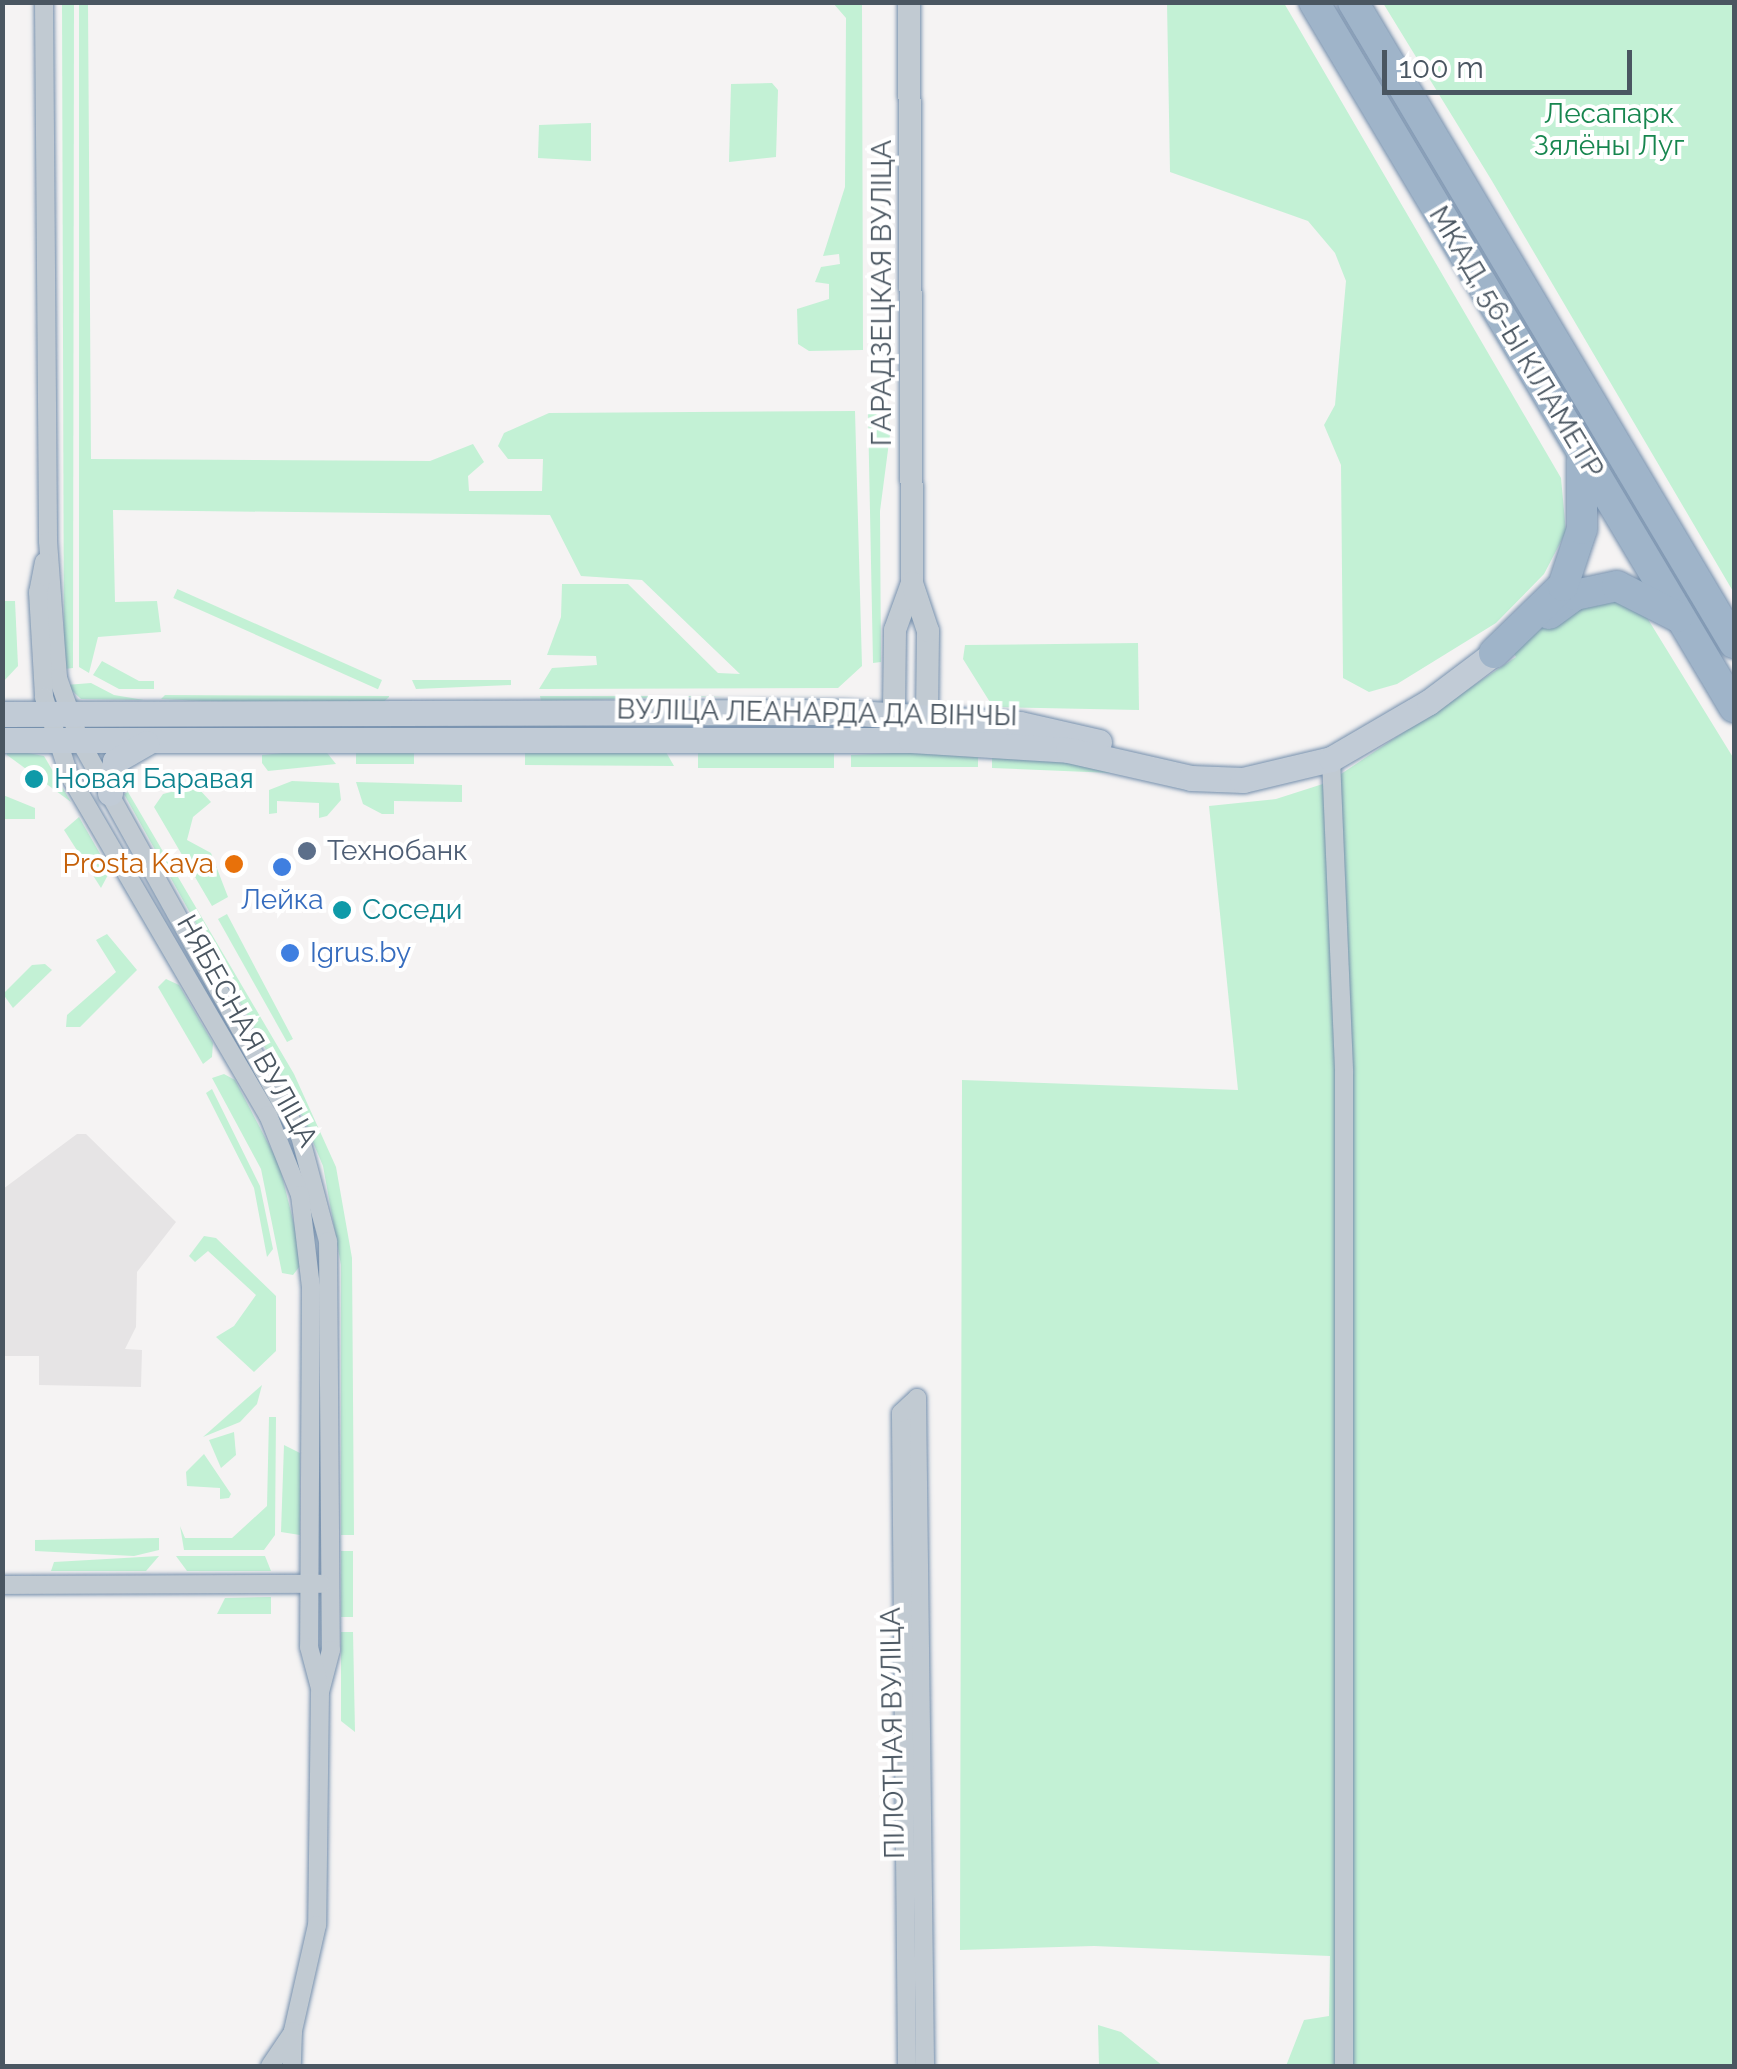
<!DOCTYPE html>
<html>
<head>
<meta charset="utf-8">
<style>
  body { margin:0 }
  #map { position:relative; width:1737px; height:2069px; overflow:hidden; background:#f5f3f3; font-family:Raleway,sans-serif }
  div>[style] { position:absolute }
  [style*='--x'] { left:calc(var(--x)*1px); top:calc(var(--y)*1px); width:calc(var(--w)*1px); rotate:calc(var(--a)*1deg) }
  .education>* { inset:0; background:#e6e4e5 }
  .green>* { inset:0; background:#c3f1d5; transform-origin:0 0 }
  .roads { filter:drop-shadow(0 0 2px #7690ad) drop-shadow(0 0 2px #7690ad) }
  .minor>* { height:18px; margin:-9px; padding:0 9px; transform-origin:9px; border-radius:9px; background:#c1cad2 }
  .tertiary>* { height:22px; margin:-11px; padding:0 11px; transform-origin:11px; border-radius:11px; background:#c1cad2 }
  .secondary>* { height:25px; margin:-12.5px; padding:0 12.5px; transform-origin:12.5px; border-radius:12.5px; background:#c1cbd6 }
  .trunk>* { height:30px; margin:-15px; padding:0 15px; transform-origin:15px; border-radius:15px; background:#9fb4c9 }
  .dots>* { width:28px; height:28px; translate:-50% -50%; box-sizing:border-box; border:5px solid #fff; border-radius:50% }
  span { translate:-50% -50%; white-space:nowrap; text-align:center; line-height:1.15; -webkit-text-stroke:8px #fff; paint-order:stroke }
  .park-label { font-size:28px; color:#17864f }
  .street-label { font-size:28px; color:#4a5661 }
  .culture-label { font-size:28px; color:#0d838f }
  .left { translate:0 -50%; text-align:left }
  .service-label { font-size:28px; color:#4e5e75 }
  .food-label { font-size:28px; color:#c56008 }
  .right { translate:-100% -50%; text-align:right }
  .shop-label { font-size:28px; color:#366cbe }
  .frame { position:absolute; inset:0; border:5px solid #4a5661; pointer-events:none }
  .scale { position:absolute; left:1382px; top:50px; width:250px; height:45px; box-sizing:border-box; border:5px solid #4a5661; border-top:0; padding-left:12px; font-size:30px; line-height:35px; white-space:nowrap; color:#4a5661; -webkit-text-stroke:8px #fff; paint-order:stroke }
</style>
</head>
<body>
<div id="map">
  <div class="education">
    <i style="clip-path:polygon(77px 1134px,86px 1134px,176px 1222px,137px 1272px,136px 1327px,125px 1349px,142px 1350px,141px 1387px,39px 1385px,39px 1356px,3px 1356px,3px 1189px)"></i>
  </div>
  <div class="green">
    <i style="clip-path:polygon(62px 3px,74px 3px,73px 668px,64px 669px)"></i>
    <i style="clip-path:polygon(79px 3px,88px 3px,91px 459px,430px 461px,473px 444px,484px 462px,468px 476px,469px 491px,542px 491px,543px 459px,508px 459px,498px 446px,504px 433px,549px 413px,855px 411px,862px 666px,838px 688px,539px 689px,552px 668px,597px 665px,596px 656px,547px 655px,561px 617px,562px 584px,628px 584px,718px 673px,740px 674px,642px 580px,581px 576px,550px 515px,113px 510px,115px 602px,157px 601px,161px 632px,98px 637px,89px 673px,79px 667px)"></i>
    <i style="clip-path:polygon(833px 3px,862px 3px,863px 350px,809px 351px,798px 344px,797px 309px,829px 299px,829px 284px,815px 282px,821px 267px,840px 264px,839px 254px,823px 256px,845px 187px,846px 18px)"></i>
    <i style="clip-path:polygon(1167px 3px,1284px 3px,1561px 478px,1566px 532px,1544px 574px,1496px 623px,1397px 684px,1369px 692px,1343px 678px,1341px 465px,1324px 425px,1335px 405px,1346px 281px,1335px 253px,1308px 221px,1170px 172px)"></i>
    <i style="clip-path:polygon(1383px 3px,1734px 3px,1734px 593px,1492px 181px)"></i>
    <i style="clip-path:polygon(772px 83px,778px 90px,776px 157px,729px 162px,731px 84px)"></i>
    <i style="clip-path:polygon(591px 123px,591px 161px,538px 158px,539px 125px)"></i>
    <i style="clip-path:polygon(868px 411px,884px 413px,891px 427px,880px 511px,881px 662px,873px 663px)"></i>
    <i style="clip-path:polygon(1581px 596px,1638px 603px,1734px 759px,1734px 2066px,1286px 2066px,1304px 2020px,1329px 2016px,1330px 1956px,1094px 1946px,960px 1950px,962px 1080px,1238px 1090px,1209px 806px,1276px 799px,1329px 782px,1516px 657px,1513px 652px)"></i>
    <i style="clip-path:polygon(3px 601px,15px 601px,18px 666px,3px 682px)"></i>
    <i style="clip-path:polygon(1138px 643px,1139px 710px,993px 707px,963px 659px,965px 645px)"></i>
    <i style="clip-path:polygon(102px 661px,139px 681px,154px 681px,154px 689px,119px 689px,93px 675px)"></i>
    <i style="left:382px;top:680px;width:10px;height:224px;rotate:114deg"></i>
    <i style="clip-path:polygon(412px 680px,511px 680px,511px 685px,416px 689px)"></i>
    <i style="clip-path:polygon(91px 683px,114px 695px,144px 700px,81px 699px,66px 685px)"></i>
    <i style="clip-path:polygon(165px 695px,389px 696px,389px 697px,376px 709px,161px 699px)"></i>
    <i style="clip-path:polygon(540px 696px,726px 696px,541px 701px)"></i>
    <i style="clip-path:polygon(7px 749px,44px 756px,71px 802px,7px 755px)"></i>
    <i style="clip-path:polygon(324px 749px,336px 764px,268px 771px,262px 763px,262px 755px)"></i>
    <i style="clip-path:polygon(525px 749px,666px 752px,674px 766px,525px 765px)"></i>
    <i style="clip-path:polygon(978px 749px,978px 767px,851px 767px,851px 755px)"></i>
    <i style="clip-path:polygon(992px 749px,1112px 770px,1112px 773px,992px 768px)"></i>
    <i style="left:356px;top:751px;width:58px;height:13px"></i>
    <i style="left:698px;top:753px;width:136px;height:15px"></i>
    <i style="clip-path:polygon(292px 781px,339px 783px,341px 800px,327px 816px,319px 818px,319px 803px,277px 801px,277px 813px,269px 814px,269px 790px)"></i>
    <i style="clip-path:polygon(356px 782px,462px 785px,462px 802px,394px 801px,394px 814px,382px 814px,363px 804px)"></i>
    <i style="clip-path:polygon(187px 788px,198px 788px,211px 802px,193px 817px,187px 840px,211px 853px,228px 897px,212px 906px,154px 807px,163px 794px)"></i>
    <i style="clip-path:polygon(128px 792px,294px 1074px,336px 1167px,352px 1258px,354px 1535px,341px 1535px,341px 1265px,323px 1166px,299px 1109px,124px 794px)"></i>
    <i style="clip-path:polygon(3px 795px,35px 808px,35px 819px,3px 819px)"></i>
    <i style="clip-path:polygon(79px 817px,110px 871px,101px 888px,64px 830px)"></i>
    <i style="clip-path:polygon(227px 914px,293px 1039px,287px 1042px,218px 919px)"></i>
    <i style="clip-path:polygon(107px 934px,137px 970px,80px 1027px,66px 1027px,67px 1015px,116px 972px,96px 940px)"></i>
    <i style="clip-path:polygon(45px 964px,52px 970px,13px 1008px,3px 994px,32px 965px)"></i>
    <i style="clip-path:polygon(166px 979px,179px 985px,213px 1043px,212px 1057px,203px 1064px,158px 987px)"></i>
    <i style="clip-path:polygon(224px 1074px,235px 1080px,279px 1164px,298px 1240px,300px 1266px,293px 1275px,282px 1273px,261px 1169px,212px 1078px)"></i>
    <i style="clip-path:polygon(212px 1089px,260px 1186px,273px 1249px,267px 1257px,254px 1188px,206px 1093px)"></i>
    <i style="clip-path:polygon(204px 1236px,216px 1238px,276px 1296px,276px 1351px,254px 1372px,216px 1337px,234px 1326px,256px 1295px,208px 1251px,195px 1262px,189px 1256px)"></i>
    <i style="clip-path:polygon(262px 1385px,257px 1404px,240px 1422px,203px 1437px)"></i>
    <i style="clip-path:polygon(269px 1417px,276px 1417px,275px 1535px,264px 1550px,184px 1550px,180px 1526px,185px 1538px,232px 1538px,267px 1506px)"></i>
    <i style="clip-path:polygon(234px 1432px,236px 1455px,221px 1468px,209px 1440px)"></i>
    <i style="clip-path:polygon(284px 1445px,300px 1453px,300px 1535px,281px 1532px)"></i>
    <i style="clip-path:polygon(204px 1454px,231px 1494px,229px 1498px,220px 1499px,220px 1488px,187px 1486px,186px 1472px)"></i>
    <i style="clip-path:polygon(159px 1538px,159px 1550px,134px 1556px,35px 1551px,35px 1540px)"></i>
    <i style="left:341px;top:1551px;width:12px;height:66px"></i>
    <i style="clip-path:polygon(159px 1556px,146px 1571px,51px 1571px,54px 1562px)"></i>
    <i style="clip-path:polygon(176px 1556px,265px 1556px,271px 1571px,187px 1571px)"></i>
    <i style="clip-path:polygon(271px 1597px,271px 1614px,217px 1614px,225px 1598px)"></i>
    <i style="clip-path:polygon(341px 1632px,353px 1632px,355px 1732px,341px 1721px)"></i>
    <i style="clip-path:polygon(1098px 2025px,1121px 2032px,1163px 2066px,1099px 2066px)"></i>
  </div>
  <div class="roads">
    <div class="minor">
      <i style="--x:44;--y:2;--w:539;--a:89.57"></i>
      <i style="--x:48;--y:541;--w:137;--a:85.8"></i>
      <i style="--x:58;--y:678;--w:67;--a:70.8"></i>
      <i style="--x:80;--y:741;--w:452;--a:60.9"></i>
      <i style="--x:300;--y:1136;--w:109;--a:75.1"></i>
      <i style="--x:328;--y:1241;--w:409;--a:89.6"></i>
      <i style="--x:331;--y:1650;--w:43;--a:104.7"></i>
      <i style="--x:320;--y:1692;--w:233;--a:90.7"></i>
      <i style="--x:317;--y:1925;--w:109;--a:102.8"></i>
      <i style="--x:293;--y:2031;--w:35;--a:92"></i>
      <i style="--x:44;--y:562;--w:31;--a:101"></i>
      <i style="--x:38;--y:592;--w:105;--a:86.7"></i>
      <i style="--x:44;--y:697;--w:82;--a:72.2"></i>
      <i style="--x:69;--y:775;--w:394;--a:59.7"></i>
      <i style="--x:268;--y:1115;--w:86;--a:68.2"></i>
      <i style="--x:300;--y:1195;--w:93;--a:83.2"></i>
      <i style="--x:311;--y:1287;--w:360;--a:90.3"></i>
      <i style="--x:309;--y:1647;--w:42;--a:75"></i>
      <i style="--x:1331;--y:759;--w:312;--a:87.6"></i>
      <i style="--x:1344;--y:1071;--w:995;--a:90"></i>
      <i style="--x:917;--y:1398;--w:668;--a:89.31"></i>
      <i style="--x:2;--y:1585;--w:319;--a:-0.2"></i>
      <i style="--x:270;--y:2066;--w:41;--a:-55.9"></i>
      <i style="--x:907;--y:2066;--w:653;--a:-90.53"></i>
      <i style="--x:901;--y:1413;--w:22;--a:-43"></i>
    </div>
    <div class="tertiary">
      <i style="--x:909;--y:2;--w:581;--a:89.7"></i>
      <i style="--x:912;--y:583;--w:50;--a:109.9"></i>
      <i style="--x:895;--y:630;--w:84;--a:90.7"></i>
      <i style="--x:894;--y:714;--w:31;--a:57"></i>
      <i style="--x:911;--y:740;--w:29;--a:-56"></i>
      <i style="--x:927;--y:716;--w:85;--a:-89.3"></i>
      <i style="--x:928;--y:631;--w:51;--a:-108.4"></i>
    </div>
    <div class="secondary">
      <i style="--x:2;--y:714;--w:841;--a:-0.14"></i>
      <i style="--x:843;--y:712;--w:177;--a:3.9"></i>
      <i style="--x:1020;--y:724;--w:81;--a:12.8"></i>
      <i style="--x:2;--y:740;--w:909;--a:0"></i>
      <i style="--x:911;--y:740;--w:157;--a:3.6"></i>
      <i style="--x:1068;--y:750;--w:126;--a:12.8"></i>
      <i style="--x:1191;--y:778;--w:52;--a:2.2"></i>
      <i style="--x:1243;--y:780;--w:90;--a:-13.4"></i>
      <i style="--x:1331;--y:759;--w:113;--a:-30.2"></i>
      <i style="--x:1429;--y:702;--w:81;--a:-37"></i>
      <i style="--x:110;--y:793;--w:32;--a:-81"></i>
      <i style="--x:115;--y:761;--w:36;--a:-30"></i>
    </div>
    <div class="trunk">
      <i style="--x:1314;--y:2;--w:821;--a:59.22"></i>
      <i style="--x:1353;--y:2;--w:746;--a:59.27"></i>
      <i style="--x:1549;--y:614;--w:32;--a:-36"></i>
      <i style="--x:1575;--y:595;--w:43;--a:-12.1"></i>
      <i style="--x:1617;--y:586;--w:68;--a:26.9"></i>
      <i style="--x:1494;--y:653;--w:96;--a:-44.2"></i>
      <i style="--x:1563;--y:586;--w:60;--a:-71.6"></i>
      <i style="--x:1582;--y:529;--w:69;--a:-90"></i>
    </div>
  </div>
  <div class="dots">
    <i style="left:34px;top:779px;background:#0f9aa8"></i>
    <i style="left:307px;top:851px;background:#5c6f8a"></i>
    <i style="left:234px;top:864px;background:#e8710a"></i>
    <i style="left:282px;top:867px;background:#3f7fe0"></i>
    <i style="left:342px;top:910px;background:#0f9aa8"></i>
    <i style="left:290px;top:953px;background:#3f7fe0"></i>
  </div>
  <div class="park-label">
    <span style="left:1609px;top:130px">Лесапарк<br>Зялёны Луг</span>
  </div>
  <div class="street-label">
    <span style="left:882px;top:293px;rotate:-90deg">ГАРАДЗЕЦКАЯ ВУЛІЦА</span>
    <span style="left:1516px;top:342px;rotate:59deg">МКАД, 56-Ы КІЛАМЕТР</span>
    <span style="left:817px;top:713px;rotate:1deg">ВУЛІЦА ЛЕАНАРДА ДА ВІНЧЫ</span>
    <span style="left:247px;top:1031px;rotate:61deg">НЯБЕСНАЯ ВУЛІЦА</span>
    <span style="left:893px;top:1733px;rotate:-91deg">ПІЛОТНАЯ ВУЛІЦА</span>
  </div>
  <div class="culture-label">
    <span class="left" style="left:54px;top:779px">Новая Баравая</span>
    <span class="left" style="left:362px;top:910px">Соседи</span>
  </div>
  <div class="service-label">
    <span class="left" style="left:327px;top:851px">Технобанк</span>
  </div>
  <div class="food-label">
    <span class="right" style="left:214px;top:864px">Prosta Kava</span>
  </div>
  <div class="shop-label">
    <span style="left:282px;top:900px">Лейка</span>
    <span class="left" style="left:310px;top:953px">Igrus.by</span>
  </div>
  <div class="frame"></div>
  <div class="scale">100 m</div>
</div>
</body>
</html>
